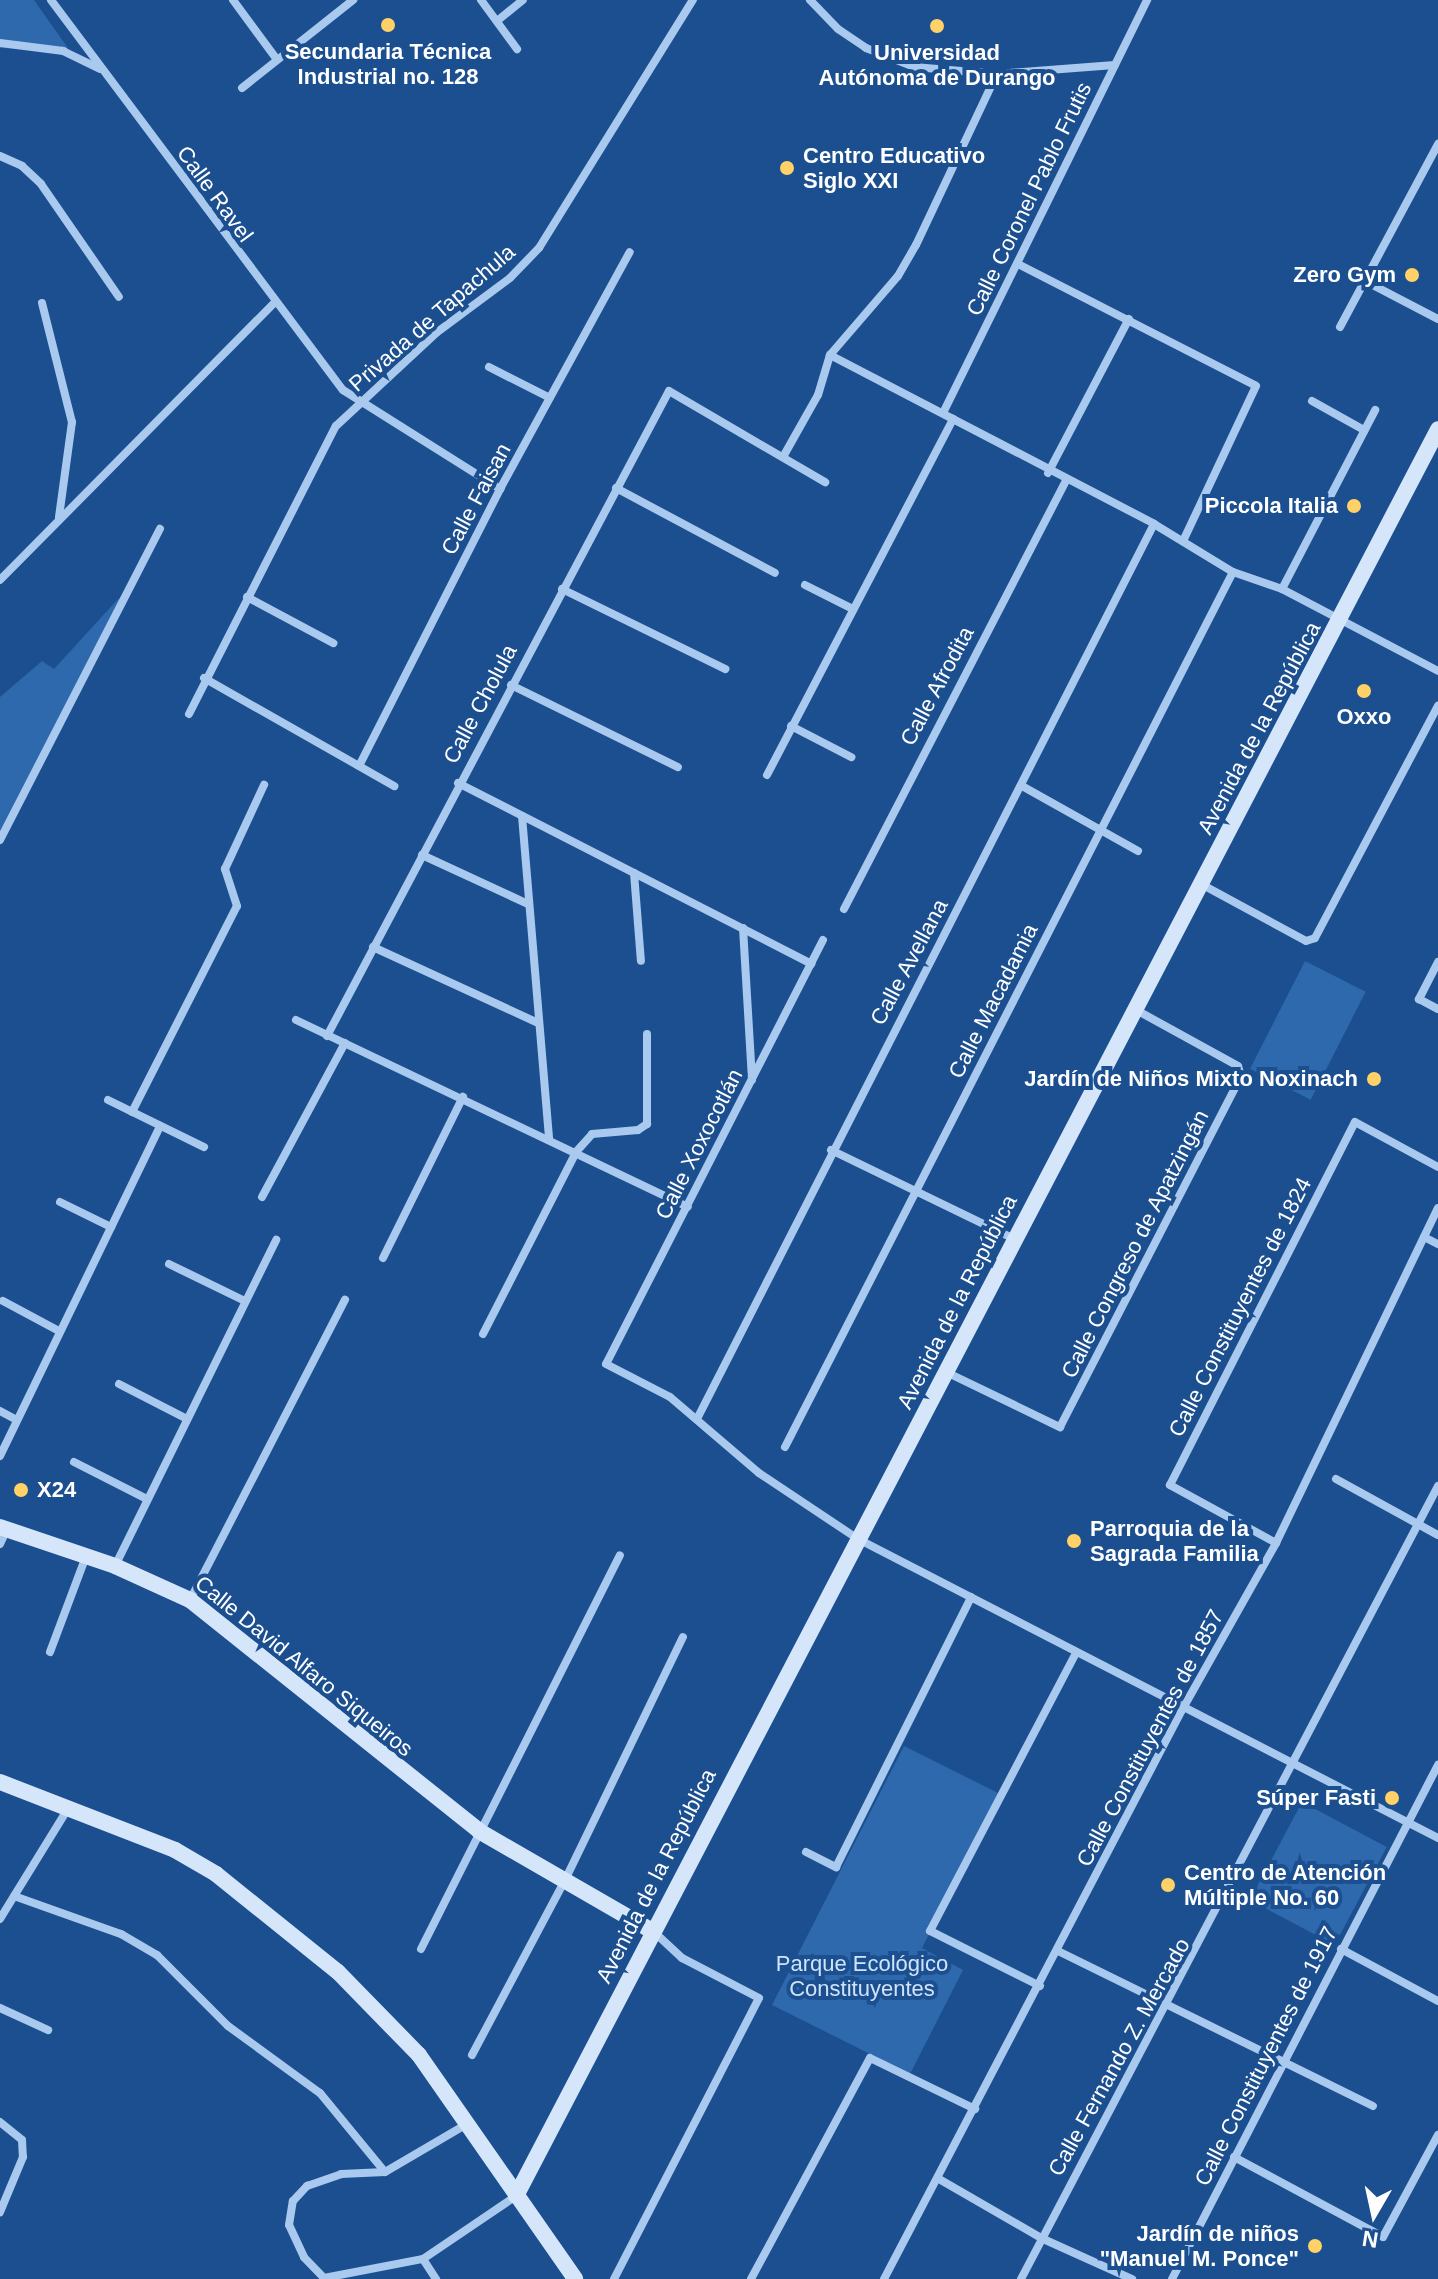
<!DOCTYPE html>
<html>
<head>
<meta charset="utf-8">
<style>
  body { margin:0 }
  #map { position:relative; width:1438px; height:2279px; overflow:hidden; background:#1b4f8f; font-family:Arial,sans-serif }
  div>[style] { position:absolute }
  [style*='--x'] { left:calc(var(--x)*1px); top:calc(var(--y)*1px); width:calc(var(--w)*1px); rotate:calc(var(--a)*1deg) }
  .green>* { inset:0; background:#2e69ad; transform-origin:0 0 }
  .street>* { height:8px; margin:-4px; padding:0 4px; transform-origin:4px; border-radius:4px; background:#a9c9ee }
  .secondary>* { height:16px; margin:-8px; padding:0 8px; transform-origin:8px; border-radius:8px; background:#d6e6fa }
  .dots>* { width:22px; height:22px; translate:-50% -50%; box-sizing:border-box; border:4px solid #1b4f8f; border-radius:50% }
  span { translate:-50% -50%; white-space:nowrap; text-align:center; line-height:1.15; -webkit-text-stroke:8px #1b4f8f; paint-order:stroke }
  .poi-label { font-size:22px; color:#fff; font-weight:700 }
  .left { translate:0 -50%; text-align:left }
  .right { translate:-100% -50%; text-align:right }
  .street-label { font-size:22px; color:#fff }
  .park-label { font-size:22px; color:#cfe3fa }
  .north { position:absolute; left:1334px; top:2175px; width:80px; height:80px; -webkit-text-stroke:6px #1b4f8f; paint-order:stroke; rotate:189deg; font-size:22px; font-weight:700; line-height:32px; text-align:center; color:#fff }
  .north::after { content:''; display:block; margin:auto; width:28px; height:36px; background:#fff; clip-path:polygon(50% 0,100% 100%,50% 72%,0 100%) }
</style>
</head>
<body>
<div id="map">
  <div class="green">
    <i style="clip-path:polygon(0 0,34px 0,70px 51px,0 48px)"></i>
    <i style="clip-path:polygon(119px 598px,122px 604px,0 839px,0 697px,42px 661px,54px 669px)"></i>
    <i style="left:1305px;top:961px;width:68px;height:121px;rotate:27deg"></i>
    <i style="clip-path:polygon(904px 1746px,1000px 1794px,922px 1948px,963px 1970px,910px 2074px,772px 2005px)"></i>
    <i style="left:1302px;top:1802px;width:96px;height:111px;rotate:28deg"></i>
  </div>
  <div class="street">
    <i style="--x:51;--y:0;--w:487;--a:53.2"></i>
    <i style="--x:343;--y:390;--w:186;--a:32.2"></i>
    <i style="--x:233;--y:0;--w:71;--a:53.6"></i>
    <i style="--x:481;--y:0;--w:61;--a:53.7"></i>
    <i style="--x:810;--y:0;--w:40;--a:46"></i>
    <i style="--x:838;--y:29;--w:34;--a:34"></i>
    <i style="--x:866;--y:48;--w:52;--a:21.6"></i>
    <i style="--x:914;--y:67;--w:83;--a:4.8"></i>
    <i style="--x:997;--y:74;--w:118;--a:-4.4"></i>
    <i style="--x:497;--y:21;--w:33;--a:-39"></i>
    <i style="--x:0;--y:43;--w:64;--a:7.2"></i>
    <i style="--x:63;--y:51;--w:41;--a:25.9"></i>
    <i style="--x:242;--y:88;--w:142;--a:-38.4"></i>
    <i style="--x:0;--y:156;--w:24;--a:24"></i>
    <i style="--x:22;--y:166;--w:26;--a:43"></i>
    <i style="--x:41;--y:184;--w:137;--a:55.4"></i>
    <i style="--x:1018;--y:264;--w:267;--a:27.1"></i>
    <i style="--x:1256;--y:386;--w:171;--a:115.2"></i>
    <i style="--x:1365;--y:281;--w:82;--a:27.5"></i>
    <i style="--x:42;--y:303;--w:123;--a:75.9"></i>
    <i style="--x:72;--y:422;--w:96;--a:97.8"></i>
    <i style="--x:1340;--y:327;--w:208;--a:-61.8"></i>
    <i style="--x:830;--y:355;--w:365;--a:27.5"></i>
    <i style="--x:1154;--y:524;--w:92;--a:31.3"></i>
    <i style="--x:1233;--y:572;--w:52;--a:19.1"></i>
    <i style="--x:1282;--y:589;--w:176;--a:27.7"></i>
    <i style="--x:489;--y:367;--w:68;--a:26.9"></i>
    <i style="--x:1312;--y:401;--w:60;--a:29.1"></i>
    <i style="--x:943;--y:413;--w:461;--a:-63.7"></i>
    <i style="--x:783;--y:457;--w:71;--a:-60.6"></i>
    <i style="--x:818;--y:395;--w:42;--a:-73.3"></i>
    <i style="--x:830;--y:355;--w:104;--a:-49.3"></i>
    <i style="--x:898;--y:276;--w:36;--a:-60"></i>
    <i style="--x:916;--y:245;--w:189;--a:-64.7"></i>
    <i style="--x:1048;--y:473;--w:174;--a:-62.3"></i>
    <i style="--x:616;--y:488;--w:180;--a:28.1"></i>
    <i style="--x:0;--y:580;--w:388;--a:-45.3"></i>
    <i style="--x:805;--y:585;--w:51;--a:26.6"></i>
    <i style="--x:562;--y:589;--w:182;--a:26.1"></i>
    <i style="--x:1282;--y:589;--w:202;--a:-62.5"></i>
    <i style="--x:247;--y:597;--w:98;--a:28.1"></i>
    <i style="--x:204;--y:678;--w:219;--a:29.6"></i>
    <i style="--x:511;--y:685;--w:186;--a:26.2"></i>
    <i style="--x:189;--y:714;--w:323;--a:-63"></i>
    <i style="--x:336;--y:426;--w:137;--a:-42.9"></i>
    <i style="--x:436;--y:333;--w:92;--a:-36.6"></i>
    <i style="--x:510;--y:278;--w:42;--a:-46"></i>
    <i style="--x:539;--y:248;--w:292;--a:-58.2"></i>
    <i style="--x:791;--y:726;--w:68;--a:27.3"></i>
    <i style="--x:359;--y:766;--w:311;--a:-63"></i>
    <i style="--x:500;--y:489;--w:270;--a:-61.3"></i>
    <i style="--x:767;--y:775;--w:402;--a:-62.4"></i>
    <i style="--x:458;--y:783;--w:397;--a:27.1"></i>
    <i style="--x:1022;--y:786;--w:133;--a:29.3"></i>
    <i style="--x:522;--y:816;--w:323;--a:85.2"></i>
    <i style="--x:0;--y:840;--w:350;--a:-62.8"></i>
    <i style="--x:422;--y:855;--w:117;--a:24.8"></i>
    <i style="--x:634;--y:873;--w:88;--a:85.5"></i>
    <i style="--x:1201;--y:884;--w:119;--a:28.5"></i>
    <i style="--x:1306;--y:941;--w:9;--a:-18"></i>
    <i style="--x:1315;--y:938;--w:263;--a:-62.1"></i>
    <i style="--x:844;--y:909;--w:481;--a:-62.6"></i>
    <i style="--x:743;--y:928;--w:152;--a:86.6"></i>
    <i style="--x:823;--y:940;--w:476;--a:117.1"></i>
    <i style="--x:606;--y:1364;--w:72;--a:27.3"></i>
    <i style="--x:670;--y:1397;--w:117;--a:40.5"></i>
    <i style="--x:759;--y:1473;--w:119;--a:33.7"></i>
    <i style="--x:858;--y:1539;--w:653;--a:27.27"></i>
    <i style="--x:373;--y:947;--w:179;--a:24.7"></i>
    <i style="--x:1438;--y:962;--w:42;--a:117.2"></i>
    <i style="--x:1419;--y:999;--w:21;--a:28"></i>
    <i style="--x:296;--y:1020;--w:434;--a:25.5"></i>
    <i style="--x:327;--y:1036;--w:730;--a:-62.07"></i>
    <i style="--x:669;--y:391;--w:181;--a:30.3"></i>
    <i style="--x:108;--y:1100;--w:107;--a:26.1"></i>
    <i style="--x:132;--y:1112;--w:231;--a:-63"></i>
    <i style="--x:237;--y:906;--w:39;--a:-108"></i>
    <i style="--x:225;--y:869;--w:93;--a:-65.1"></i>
    <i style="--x:831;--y:1150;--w:203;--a:25.9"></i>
    <i style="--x:262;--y:1197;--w:175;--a:-61.7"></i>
    <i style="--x:60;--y:1202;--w:57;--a:26.1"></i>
    <i style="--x:1424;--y:1237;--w:16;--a:27"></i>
    <i style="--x:383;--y:1258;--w:180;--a:-63.6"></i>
    <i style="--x:169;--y:1264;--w:85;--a:26"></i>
    <i style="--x:3;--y:1301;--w:64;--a:28.2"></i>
    <i style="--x:483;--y:1334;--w:204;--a:-62.9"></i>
    <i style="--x:576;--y:1152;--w:24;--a:-48"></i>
    <i style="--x:592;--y:1134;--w:46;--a:-5"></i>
    <i style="--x:638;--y:1130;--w:11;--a:-34"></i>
    <i style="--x:647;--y:1124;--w:90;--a:-90"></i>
    <i style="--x:946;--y:1372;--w:127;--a:25.8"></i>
    <i style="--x:1060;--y:1427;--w:395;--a:-62.7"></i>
    <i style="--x:1241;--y:1076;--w:10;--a:-107"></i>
    <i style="--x:1238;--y:1066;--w:116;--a:-151.2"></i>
    <i style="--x:119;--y:1384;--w:76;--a:27.2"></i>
    <i style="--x:0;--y:1411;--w:19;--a:28"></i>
    <i style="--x:698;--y:1417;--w:1003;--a:-62.95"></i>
    <i style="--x:785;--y:1447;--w:983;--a:-62.89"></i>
    <i style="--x:0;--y:1456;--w:367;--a:-64.1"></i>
    <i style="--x:74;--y:1462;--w:82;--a:26.9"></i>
    <i style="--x:1336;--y:1479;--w:116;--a:28.8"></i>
    <i style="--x:1276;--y:1543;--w:121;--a:-151.3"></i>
    <i style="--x:1170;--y:1485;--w:407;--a:-63"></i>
    <i style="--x:1355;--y:1122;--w:94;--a:28.5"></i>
    <i style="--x:0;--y:1544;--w:17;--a:-65"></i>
    <i style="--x:115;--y:1566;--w:364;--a:-63.7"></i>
    <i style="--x:190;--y:1600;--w:338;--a:-62.7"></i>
    <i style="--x:50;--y:1652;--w:103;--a:-69.4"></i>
    <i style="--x:806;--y:1852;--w:34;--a:27"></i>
    <i style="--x:836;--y:1867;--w:302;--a:-63.4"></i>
    <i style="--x:14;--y:1896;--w:114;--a:19.6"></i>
    <i style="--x:121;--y:1934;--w:42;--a:30.3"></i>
    <i style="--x:157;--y:1955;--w:100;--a:45"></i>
    <i style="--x:228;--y:2026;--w:114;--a:36.1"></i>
    <i style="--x:320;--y:2093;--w:102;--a:50.6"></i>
    <i style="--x:0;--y:1919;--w:132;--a:-58.4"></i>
    <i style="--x:421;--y:1949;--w:441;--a:-63.2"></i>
    <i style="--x:1341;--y:1949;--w:110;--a:28.2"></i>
    <i style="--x:1058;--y:1951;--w:351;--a:26.2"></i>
    <i style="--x:1040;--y:1986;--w:123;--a:-153.4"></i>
    <i style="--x:930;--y:1931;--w:314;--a:-62.3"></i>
    <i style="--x:0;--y:2008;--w:53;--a:24.6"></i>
    <i style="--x:472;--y:2055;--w:198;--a:-62"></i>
    <i style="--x:565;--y:1880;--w:270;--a:-64.1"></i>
    <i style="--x:0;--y:2122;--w:28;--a:39"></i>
    <i style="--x:22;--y:2140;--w:17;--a:87"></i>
    <i style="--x:23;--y:2157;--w:60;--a:112.7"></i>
    <i style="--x:1234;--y:2157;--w:169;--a:28.2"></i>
    <i style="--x:1383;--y:2237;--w:116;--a:-61.7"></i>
    <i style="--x:939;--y:2179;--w:118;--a:30"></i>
    <i style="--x:1041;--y:2238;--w:100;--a:24.3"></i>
    <i style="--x:423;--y:2259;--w:24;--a:57"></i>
    <i style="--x:324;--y:2278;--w:101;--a:-10.9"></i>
    <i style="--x:423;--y:2259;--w:112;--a:-34.1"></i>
    <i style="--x:325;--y:2279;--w:30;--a:-134"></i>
    <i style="--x:304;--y:2257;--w:35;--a:-115"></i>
    <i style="--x:289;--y:2225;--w:24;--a:-81"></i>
    <i style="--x:293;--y:2201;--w:21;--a:-47"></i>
    <i style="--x:307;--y:2186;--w:36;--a:-19"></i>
    <i style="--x:341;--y:2174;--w:44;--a:-2.6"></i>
    <i style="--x:385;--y:2172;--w:93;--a:-30.4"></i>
    <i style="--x:614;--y:2279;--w:316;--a:-62.7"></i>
    <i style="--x:759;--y:1998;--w:87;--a:-152.5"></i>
    <i style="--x:682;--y:1958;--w:40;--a:-137"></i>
    <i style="--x:751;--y:2279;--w:251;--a:-61.7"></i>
    <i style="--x:870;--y:2058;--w:117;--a:25.9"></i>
    <i style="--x:884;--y:2279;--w:642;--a:-62.36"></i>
    <i style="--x:1182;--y:1710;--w:192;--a:-60.6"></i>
    <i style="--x:1276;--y:1543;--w:372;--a:-64.2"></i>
    <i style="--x:1021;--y:2279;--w:896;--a:-62.26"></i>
    <i style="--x:1172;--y:2279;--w:579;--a:-62.64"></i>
  </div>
  <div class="secondary">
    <i style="--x:0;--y:1527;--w:121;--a:18.7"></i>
    <i style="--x:115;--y:1566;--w:82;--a:24.4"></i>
    <i style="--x:190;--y:1600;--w:370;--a:38.6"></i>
    <i style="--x:479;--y:1831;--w:200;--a:30"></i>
    <i style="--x:0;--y:1782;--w:188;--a:21.2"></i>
    <i style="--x:175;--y:1850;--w:48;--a:30.3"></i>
    <i style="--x:216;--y:1874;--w:156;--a:38.8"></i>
    <i style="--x:338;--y:1972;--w:116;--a:45.7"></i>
    <i style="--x:419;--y:2055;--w:273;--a:55.1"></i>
    <i style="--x:516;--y:2196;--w:1993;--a:-62.44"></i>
  </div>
  <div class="dots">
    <i style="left:388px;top:25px;background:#ffd166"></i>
    <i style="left:937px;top:26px;background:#ffd166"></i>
    <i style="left:787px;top:168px;background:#ffd166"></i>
    <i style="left:1412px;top:275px;background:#ffd166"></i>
    <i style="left:1354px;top:506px;background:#ffd166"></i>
    <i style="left:1364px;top:691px;background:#ffd166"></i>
    <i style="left:1374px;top:1079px;background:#ffd166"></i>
    <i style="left:21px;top:1490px;background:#ffd166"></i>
    <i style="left:1074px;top:1541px;background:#ffd166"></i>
    <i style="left:1392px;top:1798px;background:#ffd166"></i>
    <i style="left:1168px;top:1885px;background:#ffd166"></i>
    <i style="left:1315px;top:2246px;background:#ffd166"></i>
  </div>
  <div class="poi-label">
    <span style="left:388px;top:64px">Secundaria Técnica<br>Industrial no. 128</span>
    <span style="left:937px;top:65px">Universidad<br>Autónoma de Durango</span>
    <span class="left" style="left:803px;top:168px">Centro Educativo<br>Siglo XXI</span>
    <span class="right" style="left:1396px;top:275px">Zero Gym</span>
    <span class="right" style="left:1338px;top:506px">Piccola Italia</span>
    <span style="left:1364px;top:717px">Oxxo</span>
    <span class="right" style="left:1358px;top:1079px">Jardín de Niños Mixto Noxinach</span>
    <span class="left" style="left:37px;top:1490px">X24</span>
    <span class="left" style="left:1090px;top:1541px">Parroquia de la<br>Sagrada Familia</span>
    <span class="right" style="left:1376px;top:1798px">Súper Fasti</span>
    <span class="left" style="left:1184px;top:1885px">Centro de Atención<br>Múltiple No. 60</span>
    <span class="right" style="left:1299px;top:2246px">Jardín de niños<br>"Manuel M. Ponce"</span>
  </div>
  <div class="street-label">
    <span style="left:215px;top:194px;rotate:54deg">Calle Ravel</span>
    <span style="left:1029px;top:199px;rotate:-64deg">Calle Coronel Pablo Frutis</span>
    <span style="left:432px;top:318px;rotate:-41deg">Privada de Tapachula</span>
    <span style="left:476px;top:499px;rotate:-62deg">Calle Faisan</span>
    <span style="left:937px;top:686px;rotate:-62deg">Calle Afrodita</span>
    <span style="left:480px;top:704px;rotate:-62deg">Calle Cholula</span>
    <span style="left:1259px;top:728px;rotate:-62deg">Avenida de la República</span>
    <span style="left:909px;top:962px;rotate:-62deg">Calle Avellana</span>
    <span style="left:993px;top:1001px;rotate:-63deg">Calle Macadamia</span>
    <span style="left:699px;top:1144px;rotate:-63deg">Calle Xoxocotlán</span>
    <span style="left:1135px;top:1244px;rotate:-63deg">Calle Congreso de Apatzingán</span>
    <span style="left:957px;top:1302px;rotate:-63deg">Avenida de la República</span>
    <span style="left:1240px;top:1307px;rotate:-63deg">Calle Constituyentes de 1824</span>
    <span style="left:304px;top:1666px;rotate:39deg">Calle David Alfaro Siqueiros</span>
    <span style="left:1150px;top:1738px;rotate:-62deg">Calle Constituyentes de 1857</span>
    <span style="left:656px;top:1876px;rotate:-63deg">Avenida de la República</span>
    <span style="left:1266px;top:2056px;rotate:-63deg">Calle Constituyentes de 1917</span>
    <span style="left:1119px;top:2057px;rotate:-61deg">Calle Fernando Z. Mercado</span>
  </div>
  <div class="park-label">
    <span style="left:862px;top:1976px">Parque Ecológico<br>Constituyentes</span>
  </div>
  <div class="north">N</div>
</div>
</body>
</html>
